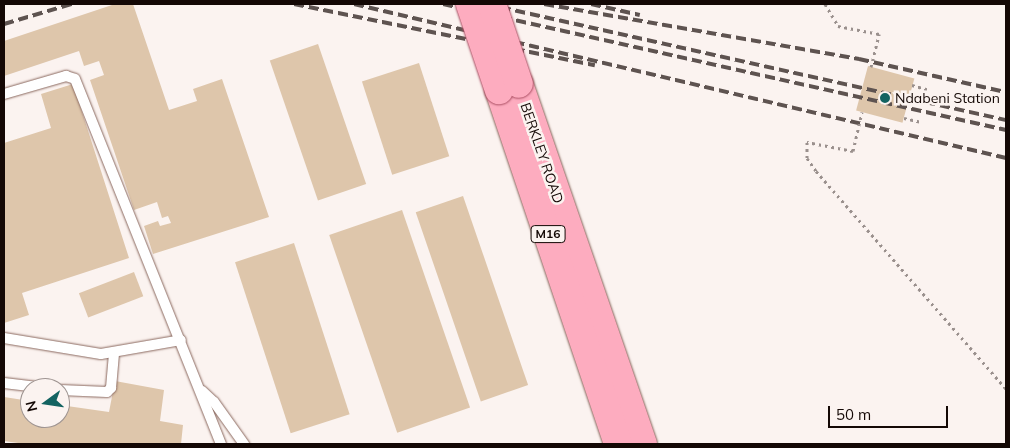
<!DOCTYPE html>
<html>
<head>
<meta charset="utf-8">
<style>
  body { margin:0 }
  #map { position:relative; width:1010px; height:448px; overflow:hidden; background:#fbf3f0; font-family:Mulish,sans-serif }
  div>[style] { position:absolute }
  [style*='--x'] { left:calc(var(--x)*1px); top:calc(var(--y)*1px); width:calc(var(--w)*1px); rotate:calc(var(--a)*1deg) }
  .building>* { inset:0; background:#dec6ab; transform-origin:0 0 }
  .path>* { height:3px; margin-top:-1.5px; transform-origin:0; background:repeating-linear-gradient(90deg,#9a908d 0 2.5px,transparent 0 6.5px) }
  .roads { filter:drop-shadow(0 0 1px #8b695f) drop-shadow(0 0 1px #8b695f) }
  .lane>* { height:10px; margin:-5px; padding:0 5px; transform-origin:5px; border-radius:5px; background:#fff }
  .primary>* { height:28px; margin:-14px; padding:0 14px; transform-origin:14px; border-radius:14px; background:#fdacbf }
  .rail>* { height:4px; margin-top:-2px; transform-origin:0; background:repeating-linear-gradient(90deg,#5e5350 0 10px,transparent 0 15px) }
  .path-bridge>* { height:3px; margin-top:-1.5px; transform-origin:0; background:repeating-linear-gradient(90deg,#9a908d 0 2.5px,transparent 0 6.5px) }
  .bridges { filter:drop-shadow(0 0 1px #ab4f63) drop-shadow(0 0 1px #ab4f63) }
  .primary-bridge>* { height:28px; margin:-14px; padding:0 14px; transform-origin:14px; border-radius:14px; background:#fdacbf }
  .dots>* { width:14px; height:14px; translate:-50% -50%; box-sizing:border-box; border:2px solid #fbf3f0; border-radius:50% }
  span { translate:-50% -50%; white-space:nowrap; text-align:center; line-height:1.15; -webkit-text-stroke:5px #fbf3f0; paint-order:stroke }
  .shield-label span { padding:1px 4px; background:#fbf3f0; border:1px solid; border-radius:4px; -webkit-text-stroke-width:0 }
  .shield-label { font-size:12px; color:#140805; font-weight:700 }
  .poi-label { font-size:14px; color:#140805 }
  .left { translate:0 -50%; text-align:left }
  .street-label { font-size:14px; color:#140805 }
  .frame { position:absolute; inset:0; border:5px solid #140805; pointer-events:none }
  .north { position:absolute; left:20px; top:378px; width:50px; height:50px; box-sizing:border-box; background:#fbf3f0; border:1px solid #9f9592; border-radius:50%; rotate:256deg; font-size:14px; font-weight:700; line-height:20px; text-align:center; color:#140805 }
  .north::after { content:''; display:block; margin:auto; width:18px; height:22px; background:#136361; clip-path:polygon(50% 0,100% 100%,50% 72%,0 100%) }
  .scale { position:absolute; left:828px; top:406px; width:120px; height:22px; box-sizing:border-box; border:2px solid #140805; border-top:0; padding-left:6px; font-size:15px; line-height:18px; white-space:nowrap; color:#140805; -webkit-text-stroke:4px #fbf3f0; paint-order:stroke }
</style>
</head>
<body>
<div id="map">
  <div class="building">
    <i style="clip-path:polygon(115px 4px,133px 4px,169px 110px,197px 101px,193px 89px,222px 79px,269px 217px,153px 254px,144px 226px,158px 221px,160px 226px,171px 223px,168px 216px,162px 218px,157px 202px,134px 210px,90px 80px,104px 75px,99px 61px,84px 66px,79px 51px,4px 76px,4px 41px)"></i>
    <i style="left:318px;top:44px;width:148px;height:51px;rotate:71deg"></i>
    <i style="left:419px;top:63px;width:98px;height:60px;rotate:72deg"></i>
    <i style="left:868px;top:66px;width:48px;height:46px;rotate:15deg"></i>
    <i style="clip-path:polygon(73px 84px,129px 258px,22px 293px,29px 315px,4px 323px,4px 143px,51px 128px,41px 94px)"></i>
    <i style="left:463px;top:196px;width:200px;height:50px;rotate:71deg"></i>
    <i style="left:402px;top:210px;width:209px;height:77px;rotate:71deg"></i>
    <i style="left:294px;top:243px;width:180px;height:62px;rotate:72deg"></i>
    <i style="left:134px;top:272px;width:26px;height:59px;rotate:69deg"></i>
    <i style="clip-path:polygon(115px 381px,164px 390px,160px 421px,183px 425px,181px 444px,25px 444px,4px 441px,4px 397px,30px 401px,30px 418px,60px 418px,60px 405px,109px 412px)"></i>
  </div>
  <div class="path">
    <i style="--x:825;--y:4;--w:26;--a:59"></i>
    <i style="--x:838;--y:26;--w:42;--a:11"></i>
    <i style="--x:912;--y:85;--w:19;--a:16"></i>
    <i style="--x:904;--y:118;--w:18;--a:13"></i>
    <i style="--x:853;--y:151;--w:47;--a:-168.9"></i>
    <i style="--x:807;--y:142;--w:16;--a:90"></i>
    <i style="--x:807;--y:158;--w:16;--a:55"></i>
    <i style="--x:816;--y:171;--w:289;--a:48.9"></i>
  </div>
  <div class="roads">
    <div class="lane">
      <i style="--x:4;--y:94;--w:65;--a:-16.2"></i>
      <i style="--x:66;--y:76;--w:9;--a:18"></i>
      <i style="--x:75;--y:79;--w:393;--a:68.2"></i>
      <i style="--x:4;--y:338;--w:98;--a:9.4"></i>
      <i style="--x:101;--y:354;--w:81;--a:-9.9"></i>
      <i style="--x:4;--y:383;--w:42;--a:6.8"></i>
      <i style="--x:60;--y:390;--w:47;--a:2.4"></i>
      <i style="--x:107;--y:392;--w:6;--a:-45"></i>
      <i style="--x:111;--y:388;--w:35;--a:-85"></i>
      <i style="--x:202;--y:391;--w:16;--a:43"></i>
      <i style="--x:214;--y:402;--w:52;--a:54.5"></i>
    </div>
    <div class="primary">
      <i style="--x:519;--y:84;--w:381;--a:71"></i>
      <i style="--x:499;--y:90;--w:373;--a:71.4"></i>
    </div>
  </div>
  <div class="rail">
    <i style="--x:4;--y:4;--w:1;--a:0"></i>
    <i style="--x:294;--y:4;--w:307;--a:11.5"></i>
    <i style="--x:354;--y:4;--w:670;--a:13.29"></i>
    <i style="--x:443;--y:4;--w:577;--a:12.61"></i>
    <i style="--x:486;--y:4;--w:533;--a:12.58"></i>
    <i style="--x:544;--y:4;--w:320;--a:9.9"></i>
    <i style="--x:859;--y:59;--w:151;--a:12.7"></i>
    <i style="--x:591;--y:4;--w:50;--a:12.7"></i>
    <i style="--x:4;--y:24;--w:71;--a:-16.4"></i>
  </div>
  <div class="path-bridge">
    <i style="--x:871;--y:67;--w:34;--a:-76"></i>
    <i style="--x:853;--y:151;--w:40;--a:-77"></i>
  </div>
  <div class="bridges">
    <div class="primary-bridge">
      <i style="--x:470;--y:4;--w:91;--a:71.4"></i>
      <i style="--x:492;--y:4;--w:84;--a:71.4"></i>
    </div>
  </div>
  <div class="dots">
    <i style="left:885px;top:98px;background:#136361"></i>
  </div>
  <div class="shield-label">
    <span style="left:548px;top:234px">M16</span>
  </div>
  <div class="poi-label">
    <span class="left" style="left:895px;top:98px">Ndabeni Station</span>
  </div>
  <div class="street-label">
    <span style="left:542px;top:153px;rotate:71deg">BERKLEY ROAD</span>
  </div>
  <div class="frame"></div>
  <div class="north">N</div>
  <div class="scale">50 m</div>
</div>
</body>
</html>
